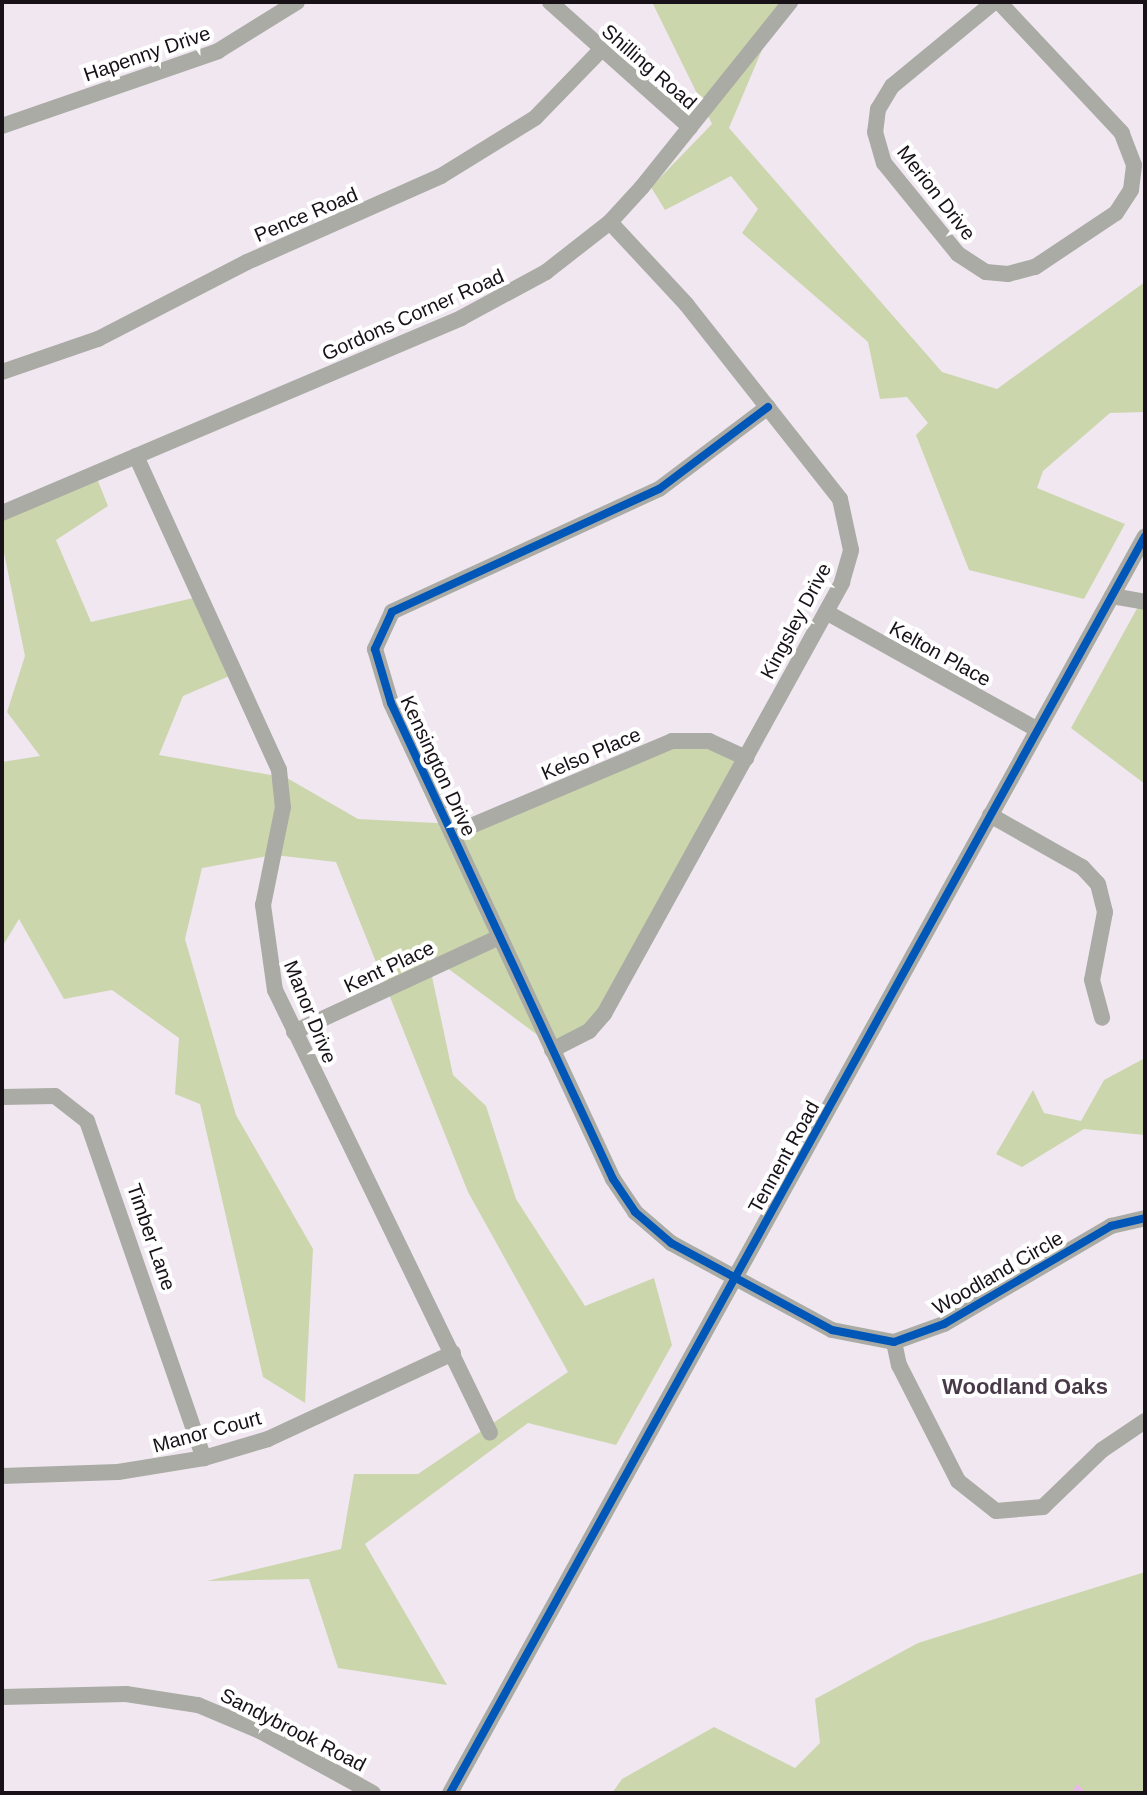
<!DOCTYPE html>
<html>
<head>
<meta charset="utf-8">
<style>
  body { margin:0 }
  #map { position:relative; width:1147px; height:1795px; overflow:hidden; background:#f0e7f1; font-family:Arial,sans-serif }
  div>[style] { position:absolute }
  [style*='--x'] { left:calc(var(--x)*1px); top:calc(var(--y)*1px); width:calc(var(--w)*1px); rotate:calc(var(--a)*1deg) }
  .green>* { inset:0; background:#ccd6ad }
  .stream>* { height:3px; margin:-1.5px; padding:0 1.5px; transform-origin:1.5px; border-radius:1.5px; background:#eab6ed }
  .minor>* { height:16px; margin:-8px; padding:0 8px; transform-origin:8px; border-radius:8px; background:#aaaba4 }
  .cycleway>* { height:8px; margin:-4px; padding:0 4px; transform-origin:4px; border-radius:4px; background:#0057b8 }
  span { translate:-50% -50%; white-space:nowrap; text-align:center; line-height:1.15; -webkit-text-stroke:8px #fff; paint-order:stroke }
  .street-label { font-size:20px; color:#181218 }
  .neighbourhood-label { font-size:22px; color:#483a48; font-weight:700 }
  .frame { position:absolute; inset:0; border:4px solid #181218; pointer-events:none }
</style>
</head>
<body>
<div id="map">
  <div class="green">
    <i style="clip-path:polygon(652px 2px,800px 2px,767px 38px,729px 128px,942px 372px,997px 389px,1145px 282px,1145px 412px,1110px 413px,1043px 471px,1037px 488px,1125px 524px,1084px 599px,969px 570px,916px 435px,928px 423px,907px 397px,880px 399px,868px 342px,742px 233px,758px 209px,731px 176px,665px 210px,651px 187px,712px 124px)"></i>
    <i style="clip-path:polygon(94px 471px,108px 506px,56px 540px,91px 622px,206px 595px,241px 671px,183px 696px,159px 755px,287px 778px,358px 819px,456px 824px,685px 734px,750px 751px,587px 1032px,555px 1048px,427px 953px,453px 1075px,486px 1106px,516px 1199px,585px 1306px,654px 1278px,672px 1345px,616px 1445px,528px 1423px,365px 1544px,447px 1685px,338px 1668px,309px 1579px,207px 1581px,341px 1549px,354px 1474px,418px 1474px,568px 1372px,468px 1192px,336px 862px,274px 855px,202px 868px,185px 939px,236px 1115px,313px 1249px,305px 1403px,263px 1377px,200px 1104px,175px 1094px,179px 1038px,112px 990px,64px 999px,19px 919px,2px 947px,2px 762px,40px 756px,7px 712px,25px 656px,2px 543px,2px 511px)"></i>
    <i style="clip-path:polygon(1145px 594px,1145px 784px,1071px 728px)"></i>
    <i style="clip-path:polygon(1145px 1058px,1145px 1135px,1084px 1129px,1022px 1167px,996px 1154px,1033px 1090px,1044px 1113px,1081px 1121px,1104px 1080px)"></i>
    <i style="clip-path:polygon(1145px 1572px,1145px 1793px,612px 1793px,622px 1779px,714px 1727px,795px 1768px,820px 1743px,815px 1699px,918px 1643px)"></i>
  </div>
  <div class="stream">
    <i style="--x:1073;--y:1793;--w:8;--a:-60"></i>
    <i style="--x:1077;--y:1786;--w:10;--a:45"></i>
  </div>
  <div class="minor">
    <i style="--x:550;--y:2;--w:188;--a:41.8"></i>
    <i style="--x:994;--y:2;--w:132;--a:140.5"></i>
    <i style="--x:892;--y:86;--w:27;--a:121"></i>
    <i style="--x:878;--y:109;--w:23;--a:97"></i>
    <i style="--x:875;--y:132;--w:32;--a:74"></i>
    <i style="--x:884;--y:163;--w:117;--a:50.9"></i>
    <i style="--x:958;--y:254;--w:33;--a:33"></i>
    <i style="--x:986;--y:272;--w:22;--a:5"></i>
    <i style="--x:1008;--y:274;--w:28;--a:-15"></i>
    <i style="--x:1035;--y:267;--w:97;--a:-33.7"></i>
    <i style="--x:1116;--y:213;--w:27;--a:-57"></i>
    <i style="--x:1131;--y:190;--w:25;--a:-83"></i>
    <i style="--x:1134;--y:165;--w:34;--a:-111"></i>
    <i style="--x:1122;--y:133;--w:180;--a:-133.2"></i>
    <i style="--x:2;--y:126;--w:229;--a:-19.1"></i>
    <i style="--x:218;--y:51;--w:93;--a:-31.8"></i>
    <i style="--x:2;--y:372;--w:102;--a:-19"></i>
    <i style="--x:98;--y:339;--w:168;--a:-27.3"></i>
    <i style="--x:247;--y:262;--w:212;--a:-23.9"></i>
    <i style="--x:441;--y:176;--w:110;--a:-31.7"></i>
    <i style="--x:535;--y:118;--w:92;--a:-45.9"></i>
    <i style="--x:768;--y:407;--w:136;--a:143"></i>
    <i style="--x:659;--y:489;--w:294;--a:155.3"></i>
    <i style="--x:392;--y:612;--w:41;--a:114.7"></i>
    <i style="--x:375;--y:649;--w:56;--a:73.5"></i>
    <i style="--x:391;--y:703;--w:525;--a:65"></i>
    <i style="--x:613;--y:1179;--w:40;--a:56"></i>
    <i style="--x:635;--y:1212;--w:48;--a:40.7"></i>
    <i style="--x:671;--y:1243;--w:183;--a:28.4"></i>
    <i style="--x:832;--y:1330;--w:63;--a:11"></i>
    <i style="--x:894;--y:1342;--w:53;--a:-19.8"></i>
    <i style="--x:944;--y:1324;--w:194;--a:-30.4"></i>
    <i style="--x:1111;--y:1226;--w:35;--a:-13"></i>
    <i style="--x:136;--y:456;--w:345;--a:65.5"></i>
    <i style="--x:279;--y:770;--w:37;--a:84"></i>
    <i style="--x:283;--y:807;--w:100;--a:101.5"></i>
    <i style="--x:263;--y:905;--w:86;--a:82"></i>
    <i style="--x:275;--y:990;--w:492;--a:64.1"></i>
    <i style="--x:2;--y:513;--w:499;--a:-23"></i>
    <i style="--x:461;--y:318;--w:97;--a:-28.4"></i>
    <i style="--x:546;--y:272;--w:81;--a:-38"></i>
    <i style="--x:610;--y:222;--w:47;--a:-47.6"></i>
    <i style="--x:642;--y:187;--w:237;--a:-51.3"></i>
    <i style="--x:1112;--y:596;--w:34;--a:10"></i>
    <i style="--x:826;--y:612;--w:240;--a:29.1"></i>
    <i style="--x:990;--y:815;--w:106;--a:29.5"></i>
    <i style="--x:1082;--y:867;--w:23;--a:47"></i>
    <i style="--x:1098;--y:884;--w:29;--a:76"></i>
    <i style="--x:1105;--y:912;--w:69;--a:100.8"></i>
    <i style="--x:1092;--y:980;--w:39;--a:75"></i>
    <i style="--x:452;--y:834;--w:239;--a:-22.9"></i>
    <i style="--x:672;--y:741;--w:37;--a:0"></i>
    <i style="--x:709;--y:741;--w:41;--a:24.7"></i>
    <i style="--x:294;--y:1032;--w:227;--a:-24.8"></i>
    <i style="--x:552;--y:1050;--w:42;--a:-27.2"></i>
    <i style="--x:589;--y:1031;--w:23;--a:-49"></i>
    <i style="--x:604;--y:1014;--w:493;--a:-61.1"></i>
    <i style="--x:842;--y:582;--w:33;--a:-74"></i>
    <i style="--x:851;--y:550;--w:52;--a:-102.2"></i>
    <i style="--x:840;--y:499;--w:247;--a:-128.3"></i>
    <i style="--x:687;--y:305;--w:113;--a:-132.9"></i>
    <i style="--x:2;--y:1097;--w:53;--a:-1.1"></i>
    <i style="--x:55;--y:1096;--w:41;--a:38"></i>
    <i style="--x:87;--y:1121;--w:357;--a:70.9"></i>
    <i style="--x:894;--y:1342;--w:24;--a:78"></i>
    <i style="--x:899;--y:1365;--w:130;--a:63"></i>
    <i style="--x:958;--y:1481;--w:48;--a:38.3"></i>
    <i style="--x:996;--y:1511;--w:47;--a:-4.9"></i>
    <i style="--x:1043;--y:1507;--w:82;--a:-44"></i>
    <i style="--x:1102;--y:1450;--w:52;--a:-34"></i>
    <i style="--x:2;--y:1476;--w:116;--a:-2"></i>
    <i style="--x:118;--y:1472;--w:87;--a:-9.2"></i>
    <i style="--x:204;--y:1458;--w:67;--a:-16.5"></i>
    <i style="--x:268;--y:1439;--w:204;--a:-24.9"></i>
    <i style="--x:2;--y:1697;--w:124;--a:-1.4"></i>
    <i style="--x:126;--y:1694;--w:73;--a:8.7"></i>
    <i style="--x:198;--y:1705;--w:67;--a:22.8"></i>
    <i style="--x:260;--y:1731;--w:129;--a:28.8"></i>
    <i style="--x:450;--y:1793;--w:1436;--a:-61.06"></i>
  </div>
  <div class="cycleway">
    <i style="--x:768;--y:407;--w:136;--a:143"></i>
    <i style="--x:659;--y:489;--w:294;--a:155.3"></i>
    <i style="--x:392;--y:612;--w:41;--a:114.7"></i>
    <i style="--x:375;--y:649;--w:56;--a:73.5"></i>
    <i style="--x:391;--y:703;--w:525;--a:65"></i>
    <i style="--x:613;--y:1179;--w:40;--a:56"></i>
    <i style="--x:635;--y:1212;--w:48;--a:40.7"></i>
    <i style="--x:671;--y:1243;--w:183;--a:28.4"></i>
    <i style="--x:832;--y:1330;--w:63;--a:11"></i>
    <i style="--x:894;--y:1342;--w:53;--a:-19.8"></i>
    <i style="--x:944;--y:1324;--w:194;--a:-30.4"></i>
    <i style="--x:1111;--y:1226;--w:35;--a:-13"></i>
    <i style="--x:450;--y:1793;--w:1436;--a:-61.06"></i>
  </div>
  <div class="street-label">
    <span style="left:147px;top:54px;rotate:-19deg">Hapenny Drive</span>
    <span style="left:649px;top:67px;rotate:41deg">Shilling Road</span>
    <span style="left:936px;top:193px;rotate:52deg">Merion Drive</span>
    <span style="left:306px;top:215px;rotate:-23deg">Pence Road</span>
    <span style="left:413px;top:315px;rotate:-24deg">Gordons Corner Road</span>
    <span style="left:796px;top:621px;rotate:-62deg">Kingsley Drive</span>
    <span style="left:940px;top:654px;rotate:29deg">Kelton Place</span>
    <span style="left:591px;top:754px;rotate:-23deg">Kelso Place</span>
    <span style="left:438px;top:766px;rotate:65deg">Kensington Drive</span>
    <span style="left:389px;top:967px;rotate:-25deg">Kent Place</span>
    <span style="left:310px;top:1012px;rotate:68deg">Manor Drive</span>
    <span style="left:784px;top:1157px;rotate:-61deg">Tennent Road</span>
    <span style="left:151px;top:1237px;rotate:71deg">Timber Lane</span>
    <span style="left:998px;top:1273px;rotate:-30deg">Woodland Circle</span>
    <span style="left:207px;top:1432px;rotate:-15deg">Manor Court</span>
    <span style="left:293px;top:1730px;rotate:27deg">Sandybrook Road</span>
  </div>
  <div class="neighbourhood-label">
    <span style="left:1025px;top:1387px">Woodland Oaks</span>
  </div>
  <div class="frame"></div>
</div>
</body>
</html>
